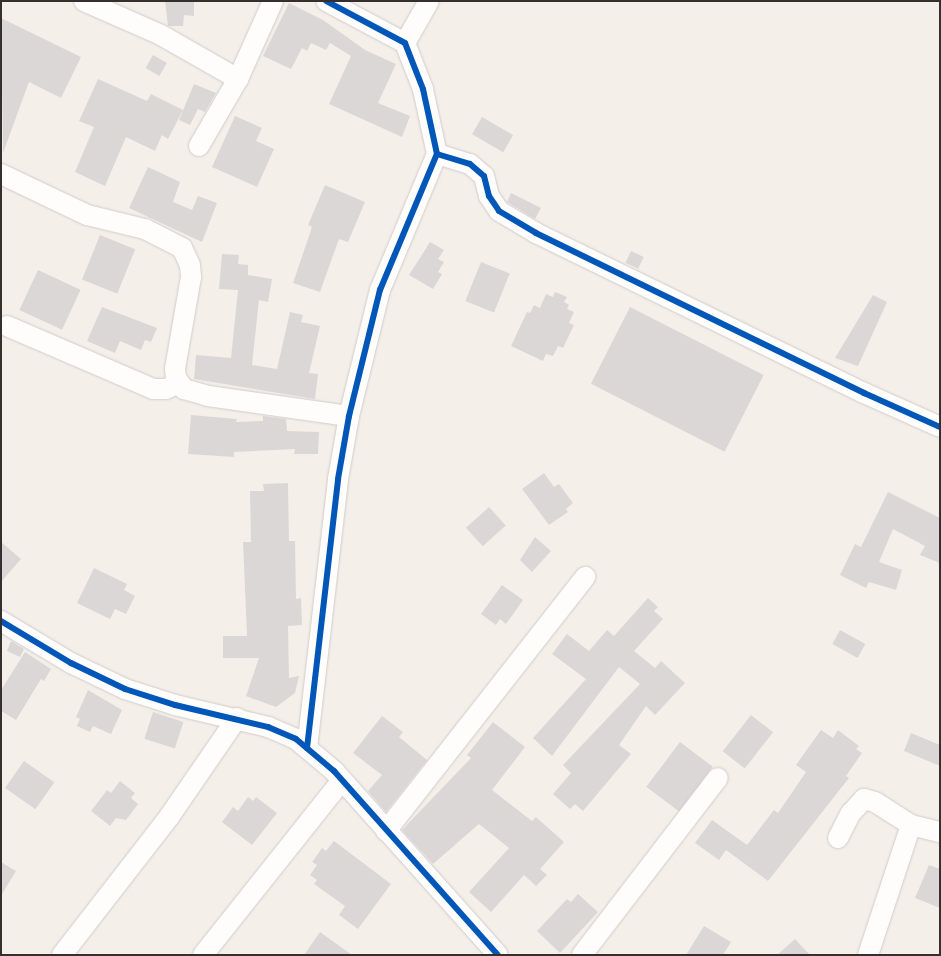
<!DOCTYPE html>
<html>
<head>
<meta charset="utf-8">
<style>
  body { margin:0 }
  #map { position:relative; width:941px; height:956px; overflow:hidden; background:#f5efea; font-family:Montserrat,sans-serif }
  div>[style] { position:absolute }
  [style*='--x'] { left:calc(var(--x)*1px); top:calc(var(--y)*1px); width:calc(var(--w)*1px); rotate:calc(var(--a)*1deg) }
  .building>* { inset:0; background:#dcd7d7; transform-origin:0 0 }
  .roads { filter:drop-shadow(0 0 1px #d0ccc9) drop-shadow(0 0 1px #d0ccc9) }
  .minor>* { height:20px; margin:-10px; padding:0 10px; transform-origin:10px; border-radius:10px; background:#fefdfc }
  .cycleway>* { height:6px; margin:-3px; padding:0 3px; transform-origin:3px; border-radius:3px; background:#0057b8 }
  span { translate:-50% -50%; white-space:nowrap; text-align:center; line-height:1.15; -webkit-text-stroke:4px #fff; paint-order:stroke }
  .frame { position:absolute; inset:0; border:2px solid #35302e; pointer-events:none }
</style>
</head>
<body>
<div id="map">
  <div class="building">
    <i style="clip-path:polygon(165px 1px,194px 1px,194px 16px,184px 15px,183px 26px,168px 26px)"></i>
    <i style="clip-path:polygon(289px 3px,323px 20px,365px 50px,396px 64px,378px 103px,410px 116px,402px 137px,329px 104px,351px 56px,330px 43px,326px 50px,311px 43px,307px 51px,302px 48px,291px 69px,263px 56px)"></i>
    <i style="clip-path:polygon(1px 18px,81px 57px,61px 98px,29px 82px,3px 153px)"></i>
    <i style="left:153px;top:55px;width:16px;height:15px;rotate:30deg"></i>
    <i style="clip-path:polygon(98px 79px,147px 101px,151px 94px,183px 110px,168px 139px,162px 135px,155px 151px,126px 137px,105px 186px,75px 172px,94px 127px,79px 121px)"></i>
    <i style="clip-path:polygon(194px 84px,216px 93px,205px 112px,198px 109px,190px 125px,179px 120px)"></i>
    <i style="clip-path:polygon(235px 116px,262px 128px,256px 141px,274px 149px,257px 187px,212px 167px)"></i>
    <i style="left:482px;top:117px;width:36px;height:20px;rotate:30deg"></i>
    <i style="clip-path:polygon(148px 167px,180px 182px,173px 202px,192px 210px,198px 196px,217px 203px,202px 242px,129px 208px)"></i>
    <i style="clip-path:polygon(325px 185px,365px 202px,348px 242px,339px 239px,320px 292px,293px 283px,312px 227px,308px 225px)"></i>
    <i style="clip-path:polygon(511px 193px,541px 208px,535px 219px,507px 202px)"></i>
    <i style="left:100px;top:235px;width:38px;height:48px;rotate:22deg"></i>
    <i style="clip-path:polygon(430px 242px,444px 250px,438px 259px,444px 262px,438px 272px,442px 274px,433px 289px,409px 275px)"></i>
    <i style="left:631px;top:251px;width:14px;height:13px;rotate:25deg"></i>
    <i style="clip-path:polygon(222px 254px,239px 255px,238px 264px,248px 265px,248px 275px,272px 279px,268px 302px,259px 300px,252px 365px,277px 369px,290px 312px,303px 315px,301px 322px,320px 326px,309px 373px,318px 374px,315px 399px,194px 379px,196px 355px,231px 358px,238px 290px,219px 289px)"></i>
    <i style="left:481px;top:262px;width:31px;height:42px;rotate:22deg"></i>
    <i style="left:38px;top:270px;width:47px;height:44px;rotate:25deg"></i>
    <i style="clip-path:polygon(555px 292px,567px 297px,564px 302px,569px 305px,567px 309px,574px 312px,569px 323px,574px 325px,563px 348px,558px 346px,553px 356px,546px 354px,543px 361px,511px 346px,527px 312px,530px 313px,534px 305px,540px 308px,546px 294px,553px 297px)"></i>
    <i style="clip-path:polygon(873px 295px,887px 302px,858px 366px,835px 358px)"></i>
    <i style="clip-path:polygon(102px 307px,157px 328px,151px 342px,145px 340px,141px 350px,120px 341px,115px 353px,87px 341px)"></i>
    <i style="left:630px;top:307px;width:150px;height:86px;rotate:27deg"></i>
    <i style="clip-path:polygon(191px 415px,237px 419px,236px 422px,263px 421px,263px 416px,286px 419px,287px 431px,319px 432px,318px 454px,294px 454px,295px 449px,234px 452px,234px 457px,188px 454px)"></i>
    <i style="clip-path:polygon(544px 473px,554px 487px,559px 484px,573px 503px,566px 509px,568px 512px,549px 525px,522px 489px)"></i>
    <i style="clip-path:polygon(288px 483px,289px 541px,295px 541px,296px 599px,301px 598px,302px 625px,288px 626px,289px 678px,299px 676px,295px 693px,276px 707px,246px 696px,259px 658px,223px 658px,223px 636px,247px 636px,243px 542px,251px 542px,250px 491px,264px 491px,263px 484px)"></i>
    <i style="clip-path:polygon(888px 492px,940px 518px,940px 563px,920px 555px,925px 546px,893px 529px,879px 562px,902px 570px,896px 590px,869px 582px,866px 588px,840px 575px,855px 544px,861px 547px)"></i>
    <i style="left:489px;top:507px;width:25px;height:31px;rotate:48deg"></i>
    <i style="clip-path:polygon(535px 537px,551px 551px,532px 572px,520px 560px)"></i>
    <i style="clip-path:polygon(1px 542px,21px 559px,1px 582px)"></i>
    <i style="clip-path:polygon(94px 568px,127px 584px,124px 590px,135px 596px,126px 614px,115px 609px,110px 619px,77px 603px)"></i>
    <i style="clip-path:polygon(502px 585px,523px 600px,506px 624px,500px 619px,496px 625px,481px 614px)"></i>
    <i style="clip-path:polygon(648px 598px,658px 607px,654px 611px,663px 619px,634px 651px,655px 668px,661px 661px,685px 683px,655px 715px,646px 706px,619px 745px,631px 754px,583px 811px,575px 804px,570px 809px,553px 794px,571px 773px,563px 765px,640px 684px,619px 667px,552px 756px,533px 738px,586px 679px,552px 654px,567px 634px,589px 651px,607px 630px,614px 636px)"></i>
    <i style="left:840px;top:630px;width:29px;height:16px;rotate:29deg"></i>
    <i style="clip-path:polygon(11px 641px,24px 649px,20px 657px,7px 651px)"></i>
    <i style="clip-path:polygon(25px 652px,51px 669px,44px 681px,41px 679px,16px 720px,1px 711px,1px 690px)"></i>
    <i style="clip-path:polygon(88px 690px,122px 710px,111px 734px,93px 726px,90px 732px,77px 726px,80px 719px,76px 717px)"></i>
    <i style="left:153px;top:712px;width:32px;height:28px;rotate:18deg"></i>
    <i style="left:751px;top:715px;width:28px;height:46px;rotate:38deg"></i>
    <i style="clip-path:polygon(382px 716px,403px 732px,399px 737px,427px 760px,386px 812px,368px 791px,382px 775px,353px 753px)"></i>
    <i style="clip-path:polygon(493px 722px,525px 747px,492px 790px,532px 821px,536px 817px,564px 842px,540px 869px,547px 875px,536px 886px,524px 875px,491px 912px,469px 892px,509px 848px,479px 824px,433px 864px,402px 830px,471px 758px,467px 755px)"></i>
    <i style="clip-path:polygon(821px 730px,833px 738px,838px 730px,859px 746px,856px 749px,862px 753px,846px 776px,849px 778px,768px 881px,726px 850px,719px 860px,695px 843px,712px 820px,747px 845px,774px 810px,778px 813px,806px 772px,796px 765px)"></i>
    <i style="clip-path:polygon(911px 733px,940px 745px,940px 766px,904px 751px)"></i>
    <i style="left:680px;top:742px;width:41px;height:56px;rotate:37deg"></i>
    <i style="left:24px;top:761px;width:37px;height:33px;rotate:35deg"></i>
    <i style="clip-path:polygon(120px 781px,135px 793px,131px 798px,138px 804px,126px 820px,116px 818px,110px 826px,91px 811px,107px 790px,111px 793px)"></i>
    <i style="clip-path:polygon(248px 797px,253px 801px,256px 797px,277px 813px,252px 845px,222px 822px,233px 807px,238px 811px)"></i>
    <i style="clip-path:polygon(334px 841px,391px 884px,358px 929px,339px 915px,345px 906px,314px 884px,317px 880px,310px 875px,317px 865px,312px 862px,322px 848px,326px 851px)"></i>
    <i style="clip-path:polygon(1px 862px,16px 871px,1px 896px)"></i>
    <i style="clip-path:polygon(929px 865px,940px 869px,940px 908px,915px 898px)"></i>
    <i style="clip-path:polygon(578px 894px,598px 912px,560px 953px,537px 931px,567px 899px,571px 902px)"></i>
    <i style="clip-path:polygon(704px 926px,731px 942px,723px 955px,686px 955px)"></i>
    <i style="clip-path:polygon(320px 932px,352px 955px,304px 955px)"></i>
    <i style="clip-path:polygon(795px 939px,810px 955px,777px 955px)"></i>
  </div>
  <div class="roads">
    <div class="minor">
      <i style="--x:84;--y:1;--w:84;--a:23.8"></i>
      <i style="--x:161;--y:35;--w:89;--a:29.7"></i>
      <i style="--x:238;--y:79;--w:85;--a:-65.8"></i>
      <i style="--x:405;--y:43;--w:48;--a:-60.3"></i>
      <i style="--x:199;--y:146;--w:78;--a:-59.8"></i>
      <i style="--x:437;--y:154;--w:34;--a:17"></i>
      <i style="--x:470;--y:164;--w:18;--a:41"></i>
      <i style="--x:484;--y:176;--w:21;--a:76"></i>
      <i style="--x:489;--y:196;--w:18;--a:56"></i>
      <i style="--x:499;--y:211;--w:43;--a:30.7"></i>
      <i style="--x:536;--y:233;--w:365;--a:26"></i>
      <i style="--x:864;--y:393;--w:83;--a:24.1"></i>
      <i style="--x:1;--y:174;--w:95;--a:25.5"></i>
      <i style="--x:87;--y:215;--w:60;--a:13.6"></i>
      <i style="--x:145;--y:229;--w:42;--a:27.2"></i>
      <i style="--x:182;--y:248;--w:19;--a:65"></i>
      <i style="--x:190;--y:265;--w:12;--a:85"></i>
      <i style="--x:191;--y:277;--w:93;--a:99.9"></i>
      <i style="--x:175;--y:369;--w:9;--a:84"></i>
      <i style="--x:176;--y:378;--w:14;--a:54"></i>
      <i style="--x:184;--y:389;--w:25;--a:16"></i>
      <i style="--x:208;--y:396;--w:142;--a:8.1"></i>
      <i style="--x:7;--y:326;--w:159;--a:23.3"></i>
      <i style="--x:153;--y:389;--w:13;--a:0"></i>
      <i style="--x:166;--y:389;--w:14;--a:-25"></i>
      <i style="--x:1;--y:621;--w:82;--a:31"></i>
      <i style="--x:71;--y:663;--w:60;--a:25.7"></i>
      <i style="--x:125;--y:689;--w:52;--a:17.7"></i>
      <i style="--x:175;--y:705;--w:96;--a:13.3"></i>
      <i style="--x:268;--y:727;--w:30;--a:23"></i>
      <i style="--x:296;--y:739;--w:50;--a:40.1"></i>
      <i style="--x:334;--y:771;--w:246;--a:48.3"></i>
      <i style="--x:307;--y:748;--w:271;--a:-83.4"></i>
      <i style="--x:338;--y:479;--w:64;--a:-80.1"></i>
      <i style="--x:349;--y:416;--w:130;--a:-76.2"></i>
      <i style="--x:380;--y:290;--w:147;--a:-67.3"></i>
      <i style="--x:437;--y:154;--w:66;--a:-102.2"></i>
      <i style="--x:423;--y:89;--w:49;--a:-111.4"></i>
      <i style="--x:405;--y:43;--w:89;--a:-152"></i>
      <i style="--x:386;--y:831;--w:323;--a:-51.9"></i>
      <i style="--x:838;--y:838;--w:28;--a:-63"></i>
      <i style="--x:851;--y:813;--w:19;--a:-47"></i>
      <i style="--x:864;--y:799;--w:11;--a:15"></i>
      <i style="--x:875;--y:802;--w:43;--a:32.6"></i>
      <i style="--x:62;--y:955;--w:175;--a:-52.2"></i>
      <i style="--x:169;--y:817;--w:120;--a:-55.5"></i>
      <i style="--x:203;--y:955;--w:223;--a:-51.5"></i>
      <i style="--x:582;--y:955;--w:223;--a:-52.5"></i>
      <i style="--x:868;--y:955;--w:137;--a:-71.7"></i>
      <i style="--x:911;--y:825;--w:30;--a:14"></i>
    </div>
  </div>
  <div class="cycleway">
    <i style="--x:437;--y:154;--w:34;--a:17"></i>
    <i style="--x:470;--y:164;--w:18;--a:41"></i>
    <i style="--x:484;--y:176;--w:21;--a:76"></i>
    <i style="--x:489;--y:196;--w:18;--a:56"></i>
    <i style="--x:499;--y:211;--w:43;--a:30.7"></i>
    <i style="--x:536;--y:233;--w:365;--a:26"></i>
    <i style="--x:864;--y:393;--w:83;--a:24.1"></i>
    <i style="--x:1;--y:621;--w:82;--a:31"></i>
    <i style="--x:71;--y:663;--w:60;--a:25.7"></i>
    <i style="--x:125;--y:689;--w:52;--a:17.7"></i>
    <i style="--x:175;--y:705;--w:96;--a:13.3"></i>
    <i style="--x:268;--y:727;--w:30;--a:23"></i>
    <i style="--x:296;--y:739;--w:50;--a:40.1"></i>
    <i style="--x:334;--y:771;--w:246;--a:48.3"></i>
    <i style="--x:307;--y:748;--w:271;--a:-83.4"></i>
    <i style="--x:338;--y:479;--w:64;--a:-80.1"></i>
    <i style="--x:349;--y:416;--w:130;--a:-76.2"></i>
    <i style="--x:380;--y:290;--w:147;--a:-67.3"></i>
    <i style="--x:437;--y:154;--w:66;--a:-102.2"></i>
    <i style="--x:423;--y:89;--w:49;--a:-111.4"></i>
    <i style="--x:405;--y:43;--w:89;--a:-152"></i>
  </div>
  <div class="frame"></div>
</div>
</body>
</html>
